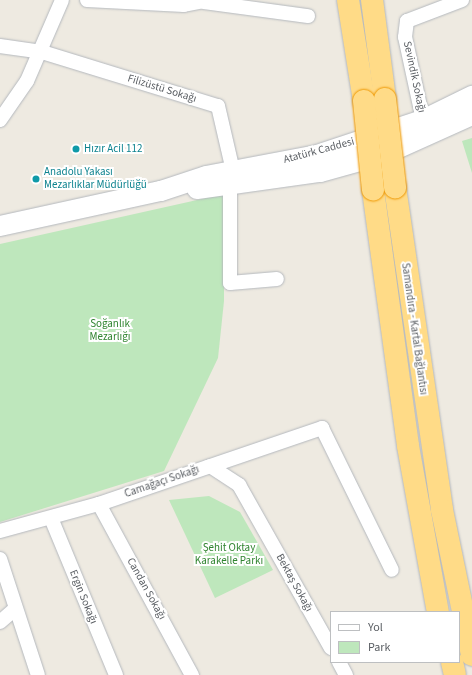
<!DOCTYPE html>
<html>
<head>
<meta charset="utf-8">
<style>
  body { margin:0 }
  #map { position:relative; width:472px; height:675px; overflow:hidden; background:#eeeae1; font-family:"Source Sans 3",sans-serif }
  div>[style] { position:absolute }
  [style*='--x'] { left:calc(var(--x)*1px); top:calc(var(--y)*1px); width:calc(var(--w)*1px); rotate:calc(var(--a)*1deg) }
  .green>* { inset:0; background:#bee7bc }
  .roads { filter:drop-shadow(0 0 1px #b4b8bd) drop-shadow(0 0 1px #b4b8bd) }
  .street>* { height:14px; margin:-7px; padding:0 7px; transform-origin:7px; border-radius:7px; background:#fff }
  .secondary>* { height:20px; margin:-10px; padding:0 10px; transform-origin:10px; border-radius:10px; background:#fff }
  .highway>* { height:22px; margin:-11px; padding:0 11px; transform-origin:11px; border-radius:11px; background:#ffdb87 }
  .bridges { filter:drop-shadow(0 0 1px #ef9800) drop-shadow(0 0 1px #ef9800) }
  .highway-bridge>* { height:22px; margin:-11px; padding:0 11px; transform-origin:11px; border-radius:11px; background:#ffdb87 }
  .dots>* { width:11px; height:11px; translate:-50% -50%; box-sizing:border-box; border:2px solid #fff; border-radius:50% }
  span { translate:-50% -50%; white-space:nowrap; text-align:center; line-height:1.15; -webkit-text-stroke:4px #fff; paint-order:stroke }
  .street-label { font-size:11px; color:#5a5e63 }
  .culture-label { font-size:11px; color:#0d838f }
  .left { translate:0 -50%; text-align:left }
  .park-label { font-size:11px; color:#308430 }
  .legend { position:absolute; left:330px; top:611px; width:130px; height:52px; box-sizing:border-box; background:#fff; border:1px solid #bdbfc1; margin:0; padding:5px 7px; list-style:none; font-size:12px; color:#5a5e63 }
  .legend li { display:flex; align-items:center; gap:8px; height:20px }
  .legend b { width:20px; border:1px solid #bdbfc1 }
</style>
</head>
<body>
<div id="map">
  <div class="green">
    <i style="clip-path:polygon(472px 138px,472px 173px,462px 141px)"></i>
    <i style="clip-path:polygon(224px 194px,224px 301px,218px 358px,164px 471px,0 522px,0 244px)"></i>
    <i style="clip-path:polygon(209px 496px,240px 512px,273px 570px,215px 598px,169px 500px)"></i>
  </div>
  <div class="roads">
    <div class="street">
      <i style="--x:87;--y:0;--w:97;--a:3"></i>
      <i style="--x:184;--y:5;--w:25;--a:-11"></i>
      <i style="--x:204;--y:2;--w:105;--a:7.7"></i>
      <i style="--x:0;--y:46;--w:42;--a:8.1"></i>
      <i style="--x:42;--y:52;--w:184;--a:17.1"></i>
      <i style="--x:218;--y:106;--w:67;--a:77"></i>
      <i style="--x:0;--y:120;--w:47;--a:-55.3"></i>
      <i style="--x:27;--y:81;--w:88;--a:-66.6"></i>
      <i style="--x:423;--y:120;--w:85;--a:-102.2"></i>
      <i style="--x:405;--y:37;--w:16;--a:-83"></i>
      <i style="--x:407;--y:21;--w:59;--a:-20.9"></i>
      <i style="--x:230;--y:186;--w:97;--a:90"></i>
      <i style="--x:230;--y:283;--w:47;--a:-4.9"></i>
      <i style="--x:210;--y:466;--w:35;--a:33"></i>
      <i style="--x:239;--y:485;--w:187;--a:60.6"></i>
      <i style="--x:99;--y:504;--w:195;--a:61.5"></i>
      <i style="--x:51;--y:518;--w:170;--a:67.5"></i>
      <i style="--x:0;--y:531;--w:103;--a:-15.3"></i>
      <i style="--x:99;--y:504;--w:236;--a:-18.8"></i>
      <i style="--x:322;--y:428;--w:158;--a:63.8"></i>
      <i style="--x:0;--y:559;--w:122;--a:71.9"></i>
      <i style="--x:0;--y:622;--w:20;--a:-41"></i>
      <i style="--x:339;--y:662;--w:15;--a:62"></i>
    </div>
    <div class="secondary">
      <i style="--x:197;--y:189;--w:124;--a:-7.9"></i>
      <i style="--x:320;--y:172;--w:67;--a:-15.5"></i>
      <i style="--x:385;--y:154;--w:95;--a:-24.1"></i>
      <i style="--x:0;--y:226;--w:165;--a:-12.3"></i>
      <i style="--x:161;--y:191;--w:47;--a:-18.4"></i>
      <i style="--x:206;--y:176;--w:113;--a:-10.7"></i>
      <i style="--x:317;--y:155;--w:112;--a:-18.3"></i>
      <i style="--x:423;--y:120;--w:55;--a:-26.1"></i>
    </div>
    <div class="highway">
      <i style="--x:348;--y:0;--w:102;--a:81"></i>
      <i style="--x:372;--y:0;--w:100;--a:82.5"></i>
      <i style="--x:395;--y:187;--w:326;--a:81.7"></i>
      <i style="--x:442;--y:510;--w:148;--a:78.3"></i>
      <i style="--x:373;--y:190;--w:258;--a:82.2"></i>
      <i style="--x:408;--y:446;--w:169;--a:79.8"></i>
      <i style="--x:452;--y:662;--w:13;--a:77"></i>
    </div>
  </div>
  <div class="bridges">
    <div class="highway-bridge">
      <i style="--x:385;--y:99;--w:89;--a:83.5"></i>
      <i style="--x:364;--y:101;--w:89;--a:84.2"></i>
    </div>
  </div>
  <div class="dots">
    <i style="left:76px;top:149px;background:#0f9aa8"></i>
    <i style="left:36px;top:179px;background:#0f9aa8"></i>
  </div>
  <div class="street-label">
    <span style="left:414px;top:77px;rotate:78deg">Sevindik Sokağı</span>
    <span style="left:162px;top:89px;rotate:17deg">Filizüstü Sokağı</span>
    <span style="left:319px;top:151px;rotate:-15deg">Atatürk Caddesi</span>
    <span style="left:414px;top:329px;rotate:82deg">Samandıra - Kartal Bağlantısı</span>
    <span style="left:162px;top:482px;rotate:-19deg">Camağaçı Sokağı</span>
    <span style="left:294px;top:583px;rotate:61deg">Bektaş Sokağı</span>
    <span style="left:146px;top:589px;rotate:61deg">Candan Sokağı</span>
    <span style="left:83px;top:597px;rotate:68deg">Ergin Sokağı</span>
  </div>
  <div class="culture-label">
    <span class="left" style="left:84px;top:149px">Hızır Acil 112</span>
    <span class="left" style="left:44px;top:179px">Anadolu Yakası<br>Mezarlıklar Müdürlüğü</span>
  </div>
  <div class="park-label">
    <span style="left:110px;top:331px">Soğanlık<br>Mezarlığı</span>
    <span style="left:229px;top:555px">Şehit Oktay<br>Karakelle Parkı</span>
  </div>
  <ul class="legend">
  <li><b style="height:5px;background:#fff"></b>Yol</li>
  <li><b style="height:11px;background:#bee7bc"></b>Park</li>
  </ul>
</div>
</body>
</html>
